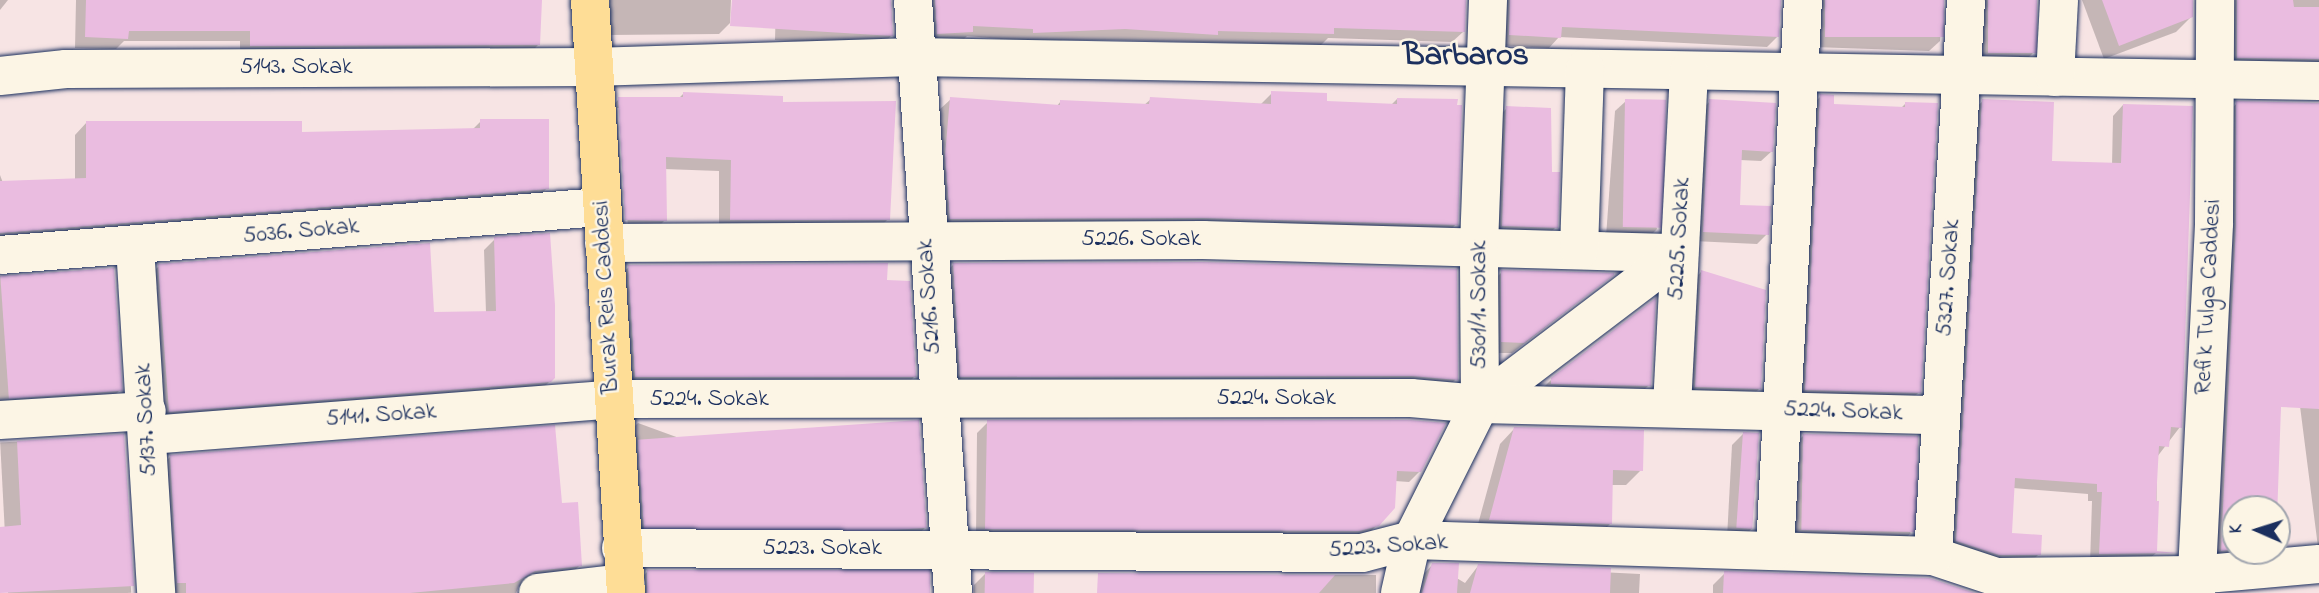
<!DOCTYPE html>
<html>
<head>
<meta charset="utf-8">
<style>
  body { margin:0 }
  #map { position:relative; width:2319px; height:593px; overflow:hidden; background:#f7e4e4; font-family:"Indie Flower",sans-serif }
  div>[style] { position:absolute }
  [style*='--x'] { left:calc(var(--x)*1px); top:calc(var(--y)*1px); width:calc(var(--w)*1px); rotate:calc(var(--a)*1deg) }
  .shadow>* { inset:0; background:#0003; transform-origin:0 0 }
  .building>* { inset:0; background:#eabce0; transform-origin:0 0 }
  .roads { filter:drop-shadow(0 0 2px #1b2f5e) drop-shadow(0 0 2px #1b2f5e) }
  .minor>* { height:38px; margin:-19px; padding:0 19px; transform-origin:19px; border-radius:19px; background:#fcf5e5 }
  .major>* { height:38px; margin:-19px; padding:0 19px; transform-origin:19px; border-radius:19px; background:#fedd96 }
  span { translate:-50% -50%; white-space:nowrap; text-align:center; line-height:1.15; -webkit-text-stroke:5px #fcf5e5; paint-order:stroke }
  .street-label { font-size:24px; color:#1b2f5e }
  .district-label { font-size:32px; color:#1b2f5e; font-weight:700 }
  .north { position:absolute; left:2221px; top:495px; width:70px; height:70px; box-sizing:border-box; background:#fcf5e5; border:2px solid #a2a6af; border-radius:50%; rotate:273deg; font-size:19px; font-weight:700; line-height:28px; text-align:center; color:#1b2f5e }
  .north::after { content:''; display:block; margin:auto; width:24px; height:32px; background:#1b2f5e; clip-path:polygon(50% 0,100% 100%,50% 72%,0 100%) }
</style>
</head>
<body>
<div id="map">
  <div class="shadow">
    <i style="clip-path:polygon(0 0,8px 0,0 10px)"></i>
    <i style="clip-path:polygon(76px 0,540px 0,538px 45px,527px 56px,240px 57px,240px 41px,124px 41px,116px 49px,75px 48px)"></i>
    <i style="clip-path:polygon(610px 0,731px 0,730px 23px,719px 34px,609px 35px)"></i>
    <i style="clip-path:polygon(776px 0,891px 0,892px 35px,881px 46px,775px 40px)"></i>
    <i style="clip-path:polygon(921px 0,1466px 0,1463px 32px,1452px 42px,1328px 38px,1321px 45px,1113px 40px,1063px 40px,1058px 44px,967px 36px,961px 42px,927px 44px)"></i>
    <i style="clip-path:polygon(1495px 0,1781px 0,1778px 36px,1767px 47px,1559px 37px,1549px 48px,1498px 45px)"></i>
    <i style="clip-path:polygon(1810px 0,1944px 0,1940px 41px,1929px 51px,1813px 47px)"></i>
    <i style="clip-path:polygon(1973px 0,2035px 0,2033px 53px,2022px 64px,1975px 64px)"></i>
    <i style="clip-path:polygon(2082px 0,2191px 0,2191px 17px,2176px 32px,2104px 59px)"></i>
    <i style="left:2224px;top:0;width:95px;height:68px"></i>
    <i style="clip-path:polygon(evenodd,684px 93px,781px 104px,888px 219px,876px 231px,719px 232px,719px 171px,664px 169px,665px 220px,653px 232px,614px 232px,607px 111px,619px 99px,678px 99px,684px 93px,617px 108px,621px 108px,628px 229px,624px 229px,617px 108px)"></i>
    <i style="clip-path:polygon(1272px 93px,1325px 103px,1391px 105px,1397px 99px,1456px 224px,1445px 236px,939px 230px,939px 110px,951px 99px,1056px 107px,1061px 101px,1143px 106px,1151px 99px,1260px 105px)"></i>
    <i style="clip-path:polygon(1821px 96px,1832px 105px,1900px 109px,1906px 103px,1919px 392px,1908px 403px,1795px 400px,1810px 107px)"></i>
    <i style="clip-path:polygon(1626px 101px,1657px 229px,1646px 240px,1606px 237px,1615px 111px)"></i>
    <i style="clip-path:polygon(1710px 101px,1772px 151px,1761px 161px,1740px 160px,1738px 207px,1767px 234px,1757px 244px,1693px 241px,1700px 112px)"></i>
    <i style="clip-path:polygon(1983px 101px,2051px 162px,2112px 165px,2113px 116px,2123px 105px,2191px 107px,2180px 427px,2157px 457px,2156px 553px,2145px 563px,2090px 564px,2092px 501px,2088px 501px,2088px 494px,2013px 488px,2010px 535px,2039px 554px,2029px 564px,1946px 551px,1972px 111px)"></i>
    <i style="clip-path:polygon(2237px 103px,2319px 105px,2319px 555px,2295px 367px,2282px 367px,2276px 509px,2235px 509px,2235px 551px,2268px 551px,2210px 561px,2226px 115px)"></i>
    <i style="clip-path:polygon(1507px 108px,1550px 174px,1556px 227px,1545px 238px,1491px 237px,1496px 119px)"></i>
    <i style="clip-path:polygon(481px 121px,547px 188px,535px 201px,0 246px,0 175px,3px 183px,75px 180px,75px 135px,87px 122px,300px 134px,472px 130px)"></i>
    <i style="clip-path:polygon(495px 239px,554px 377px,539px 392px,158px 422px,148px 277px,159px 266px,432px 314px,486px 313px,484px 250px)"></i>
    <i style="clip-path:polygon(953px 265px,1456px 379px,1445px 390px,950px 387px,942px 276px)"></i>
    <i style="clip-path:polygon(629px 267px,885px 281px,915px 376px,903px 388px,624px 388px,617px 278px)"></i>
    <i style="clip-path:polygon(113px 270px,120px 390px,108px 402px,0 409px,0 276px)"></i>
    <i style="clip-path:polygon(1502px 272px,1601px 284px,1512px 353px,1491px 353px,1491px 283px)"></i>
    <i style="clip-path:polygon(1701px 272px,1760px 388px,1749px 399px,1685px 398px,1691px 283px)"></i>
    <i style="clip-path:polygon(1552px 379px,1649px 385px,1634px 400px,1536px 395px)"></i>
    <i style="clip-path:polygon(988px 422px,1420px 471px,1409px 482px,1395px 481px,1377px 525px,1366px 536px,976px 538px,977px 433px)"></i>
    <i style="clip-path:polygon(638px 423px,925px 528px,912px 540px,632px 539px,625px 436px)"></i>
    <i style="clip-path:polygon(1515px 428px,1641px 470px,1626px 485px,1611px 485px,1610px 524px,1595px 539px,1475px 535px,1500px 444px)"></i>
    <i style="clip-path:polygon(1743px 434px,1752px 528px,1742px 539px,1727px 538px,1732px 445px)"></i>
    <i style="clip-path:polygon(1804px 435px,1911px 533px,1900px 544px,1788px 540px,1793px 446px)"></i>
    <i style="left:123px;top:436px;width:157px;height:123px;rotate:87deg"></i>
    <i style="clip-path:polygon(170px 457px,561px 505px,580px 565px,567px 578px,519px 586px,516px 593px,165px 593px,158px 469px)"></i>
    <i style="clip-path:polygon(1433px 564px,1465px 583px,1478px 566px,1640px 574px,1639px 593px,1415px 593px,1422px 576px)"></i>
    <i style="clip-path:polygon(647px 572px,927px 593px,636px 593px,636px 583px)"></i>
    <i style="clip-path:polygon(1725px 573px,1971px 593px,1713px 593px,1713px 585px)"></i>
    <i style="clip-path:polygon(985px 574px,1032px 593px,974px 593px,974px 585px)"></i>
    <i style="left:1099px;top:575px;width:277px;height:22px"></i>
  </div>
  <div class="building">
    <i style="clip-path:polygon(86px 0,542px 0,540px 45px,250px 46px,250px 31px,129px 31px,128px 39px,85px 37px)"></i>
    <i style="clip-path:polygon(732px 0,891px 0,893px 36px,730px 26px)"></i>
    <i style="clip-path:polygon(935px 0,1466px 0,1465px 32px,1334px 28px,1334px 34px,1218px 31px,1218px 35px,1125px 29px,1033px 33px,1033px 29px,973px 26px,973px 32px,937px 34px)"></i>
    <i style="clip-path:polygon(1510px 0,1781px 0,1779px 37px,1562px 27px,1561px 38px,1509px 35px)"></i>
    <i style="left:1825px;top:0;width:119px;height:37px"></i>
    <i style="left:1988px;top:0;width:49px;height:53px"></i>
    <i style="clip-path:polygon(2102px 0,2193px 0,2193px 17px,2119px 46px)"></i>
    <i style="clip-path:polygon(2237px 0,2293px 0,2294px 7px,2319px 7px,2319px 59px,2237px 58px)"></i>
    <i style="clip-path:polygon(1271px 91px,1327px 93px,1327px 101px,1397px 104px,1397px 98px,1458px 99px,1457px 105px,1462px 105px,1458px 225px,1203px 218px,950px 219px,945px 156px,950px 97px,1060px 105px,1060px 100px,1149px 104px,1150px 97px,1271px 104px)"></i>
    <i style="clip-path:polygon(683px 92px,783px 96px,783px 102px,896px 101px,890px 220px,730px 220px,731px 160px,666px 157px,667px 221px,625px 220px,618px 97px,683px 97px)"></i>
    <i style="clip-path:polygon(1820px 94px,1834px 95px,1834px 104px,1905px 107px,1905px 102px,1938px 103px,1921px 393px,1805px 390px)"></i>
    <i style="left:1625px;top:99px;width:41px;height:128px;rotate:1deg"></i>
    <i style="clip-path:polygon(1709px 99px,1776px 103px,1773px 152px,1742px 150px,1740px 205px,1771px 206px,1769px 235px,1703px 232px)"></i>
    <i style="clip-path:polygon(1982px 99px,2054px 102px,2052px 161px,2121px 163px,2123px 104px,2193px 106px,2182px 428px,2171px 427px,2169px 447px,2159px 446px,2156px 501px,2159px 501px,2157px 551px,2176px 553px,2099px 554px,2102px 492px,2097px 492px,2097px 484px,2015px 478px,2012px 533px,2042px 535px,2041px 555px,1999px 555px,1956px 541px)"></i>
    <i style="clip-path:polygon(2236px 101px,2319px 103px,2319px 409px,2281px 407px,2277px 518px,2277px 509px,2235px 509px,2235px 549px,2221px 551px,2236px 224px)"></i>
    <i style="clip-path:polygon(1506px 106px,1551px 108px,1552px 172px,1560px 172px,1558px 228px,1502px 226px)"></i>
    <i style="clip-path:polygon(480px 119px,549px 119px,549px 189px,0 233px,0 181px,86px 178px,86px 121px,302px 121px,302px 132px,480px 128px)"></i>
    <i style="clip-path:polygon(550px 233px,555px 305px,555px 378px,551px 382px,169px 412px,158px 264px,430px 243px,434px 312px,496px 311px,494px 237px)"></i>
    <i style="clip-path:polygon(1203px 262px,1457px 269px,1458px 380px,1411px 376px,960px 377px,953px 263px)"></i>
    <i style="clip-path:polygon(888px 263px,887px 280px,910px 281px,916px 377px,635px 377px,628px 265px)"></i>
    <i style="left:114px;top:268px;width:123px;height:114px;rotate:86deg"></i>
    <i style="clip-path:polygon(1501px 270px,1614px 273px,1614px 275px,1524px 343px,1501px 342px)"></i>
    <i style="clip-path:polygon(1701px 270px,1766px 290px,1761px 389px,1695px 387px)"></i>
    <i style="clip-path:polygon(1656px 298px,1651px 386px,1551px 384px,1551px 378px)"></i>
    <i style="left:919px;top:420px;width:108px;height:282px;rotate:86deg"></i>
    <i style="clip-path:polygon(987px 420px,1410px 420px,1446px 423px,1421px 472px,1397px 471px,1395px 508px,1379px 526px,1359px 531px,985px 529px)"></i>
    <i style="clip-path:polygon(555px 425px,562px 503px,578px 502px,582px 566px,535px 571px,514px 583px,410px 593px,186px 593px,186px 583px,177px 583px,170px 455px)"></i>
    <i style="clip-path:polygon(1514px 427px,1644px 430px,1643px 471px,1613px 470px,1612px 524px,1489px 520px)"></i>
    <i style="left:1743px;top:432px;width:16px;height:96px;rotate:4deg"></i>
    <i style="clip-path:polygon(124px 434px,134px 586px,0 593px,0 527px,21px 525px,17px 441px)"></i>
    <i style="left:1803px;top:434px;width:115px;height:96px;rotate:1deg"></i>
    <i style="clip-path:polygon(1432px 563px,1459px 563px,1457px 593px,1422px 593px)"></i>
    <i style="clip-path:polygon(1478px 564px,1611px 568px,1610px 593px,1470px 593px)"></i>
    <i style="left:647px;top:570px;width:283px;height:23px"></i>
    <i style="clip-path:polygon(1724px 571px,1929px 578px,1975px 593px,1723px 593px)"></i>
    <i style="left:985px;top:572px;width:49px;height:21px;rotate:1deg"></i>
    <i style="clip-path:polygon(1098px 573px,1335px 575px,1319px 593px,1097px 593px)"></i>
  </div>
  <div class="roads">
    <div class="minor">
      <i style="--x:913;--y:0;--w:594;--a:86.14"></i>
      <i style="--x:0;--y:76;--w:66;--a:-6.1"></i>
      <i style="--x:66;--y:69;--w:526;--a:-0.22"></i>
      <i style="--x:592;--y:67;--w:322;--a:-1.8"></i>
      <i style="--x:914;--y:57;--w:1405;--a:0.98"></i>
      <i style="--x:2055;--y:77;--w:77;--a:-87"></i>
      <i style="--x:604;--y:243;--w:599;--a:-0.29"></i>
      <i style="--x:1203;--y:240;--w:476;--a:1.6"></i>
      <i style="--x:135;--y:246;--w:348;--a:86.5"></i>
      <i style="--x:1579;--y:250;--w:181;--a:-88.1"></i>
      <i style="--x:0;--y:255;--w:603;--a:-4.57"></i>
      <i style="--x:1480;--y:404;--w:250;--a:-37.2"></i>
      <i style="--x:1672;--y:407;--w:336;--a:-87.1"></i>
      <i style="--x:0;--y:420;--w:147;--a:-3.5"></i>
      <i style="--x:149;--y:435;--w:465;--a:-4.4"></i>
      <i style="--x:613;--y:399;--w:798;--a:-0.07"></i>
      <i style="--x:1411;--y:398;--w:69;--a:5"></i>
      <i style="--x:1480;--y:404;--w:460;--a:1.4"></i>
      <i style="--x:621;--y:548;--w:741;--a:0.39"></i>
      <i style="--x:1362;--y:553;--w:52;--a:-14.6"></i>
      <i style="--x:1412;--y:540;--w:521;--a:1.76"></i>
      <i style="--x:1933;--y:556;--w:66;--a:18.4"></i>
      <i style="--x:1996;--y:577;--w:199;--a:-0.6"></i>
      <i style="--x:2195;--y:575;--w:124;--a:-5.1"></i>
      <i style="--x:1775;--y:550;--w:551;--a:-87.09"></i>
      <i style="--x:1933;--y:556;--w:557;--a:-86.6"></i>
      <i style="--x:538;--y:593;--w:88;--a:-6.6"></i>
      <i style="--x:1400;--y:593;--w:54;--a:-77.2"></i>
      <i style="--x:1412;--y:540;--w:152;--a:-63.4"></i>
      <i style="--x:1480;--y:404;--w:158;--a:-90.4"></i>
      <i style="--x:1479;--y:246;--w:246;--a:-87.9"></i>
      <i style="--x:2196;--y:593;--w:370;--a:-87.2"></i>
      <i style="--x:2214;--y:223;--w:223;--a:-89.7"></i>
    </div>
    <div class="major">
      <i style="--x:590;--y:0;--w:594;--a:86.53"></i>
    </div>
  </div>
  <div class="street-label">
    <span style="left:296px;top:68px">5143. Sokak</span>
    <span style="left:301px;top:232px;rotate:-5deg">5036. Sokak</span>
    <span style="left:1680px;top:239px;rotate:-87deg">5225. Sokak</span>
    <span style="left:1141px;top:240px">5226. Sokak</span>
    <span style="left:1949px;top:278px;rotate:-86deg">5327. Sokak</span>
    <span style="left:607px;top:297px;rotate:-93deg">Burak Reis Caddesi</span>
    <span style="left:930px;top:297px;rotate:-94deg">5216. Sokak</span>
    <span style="left:2209px;top:297px;rotate:-87deg">Refik Tulga Caddesi</span>
    <span style="left:1480px;top:305px;rotate:-90deg">5301/1. Sokak</span>
    <span style="left:1276px;top:399px">5224. Sokak</span>
    <span style="left:709px;top:400px">5224. Sokak</span>
    <span style="left:1843px;top:412px;rotate:2deg">5224. Sokak</span>
    <span style="left:381px;top:416px;rotate:-4deg">5141. Sokak</span>
    <span style="left:147px;top:420px;rotate:-93deg">5137. Sokak</span>
    <span style="left:1388px;top:547px;rotate:-4deg">5223. Sokak</span>
    <span style="left:822px;top:549px">5223. Sokak</span>
  </div>
  <div class="district-label">
    <span style="left:1466px;top:57px">Barbaros</span>
  </div>
  <div class="north">K</div>
</div>
</body>
</html>
